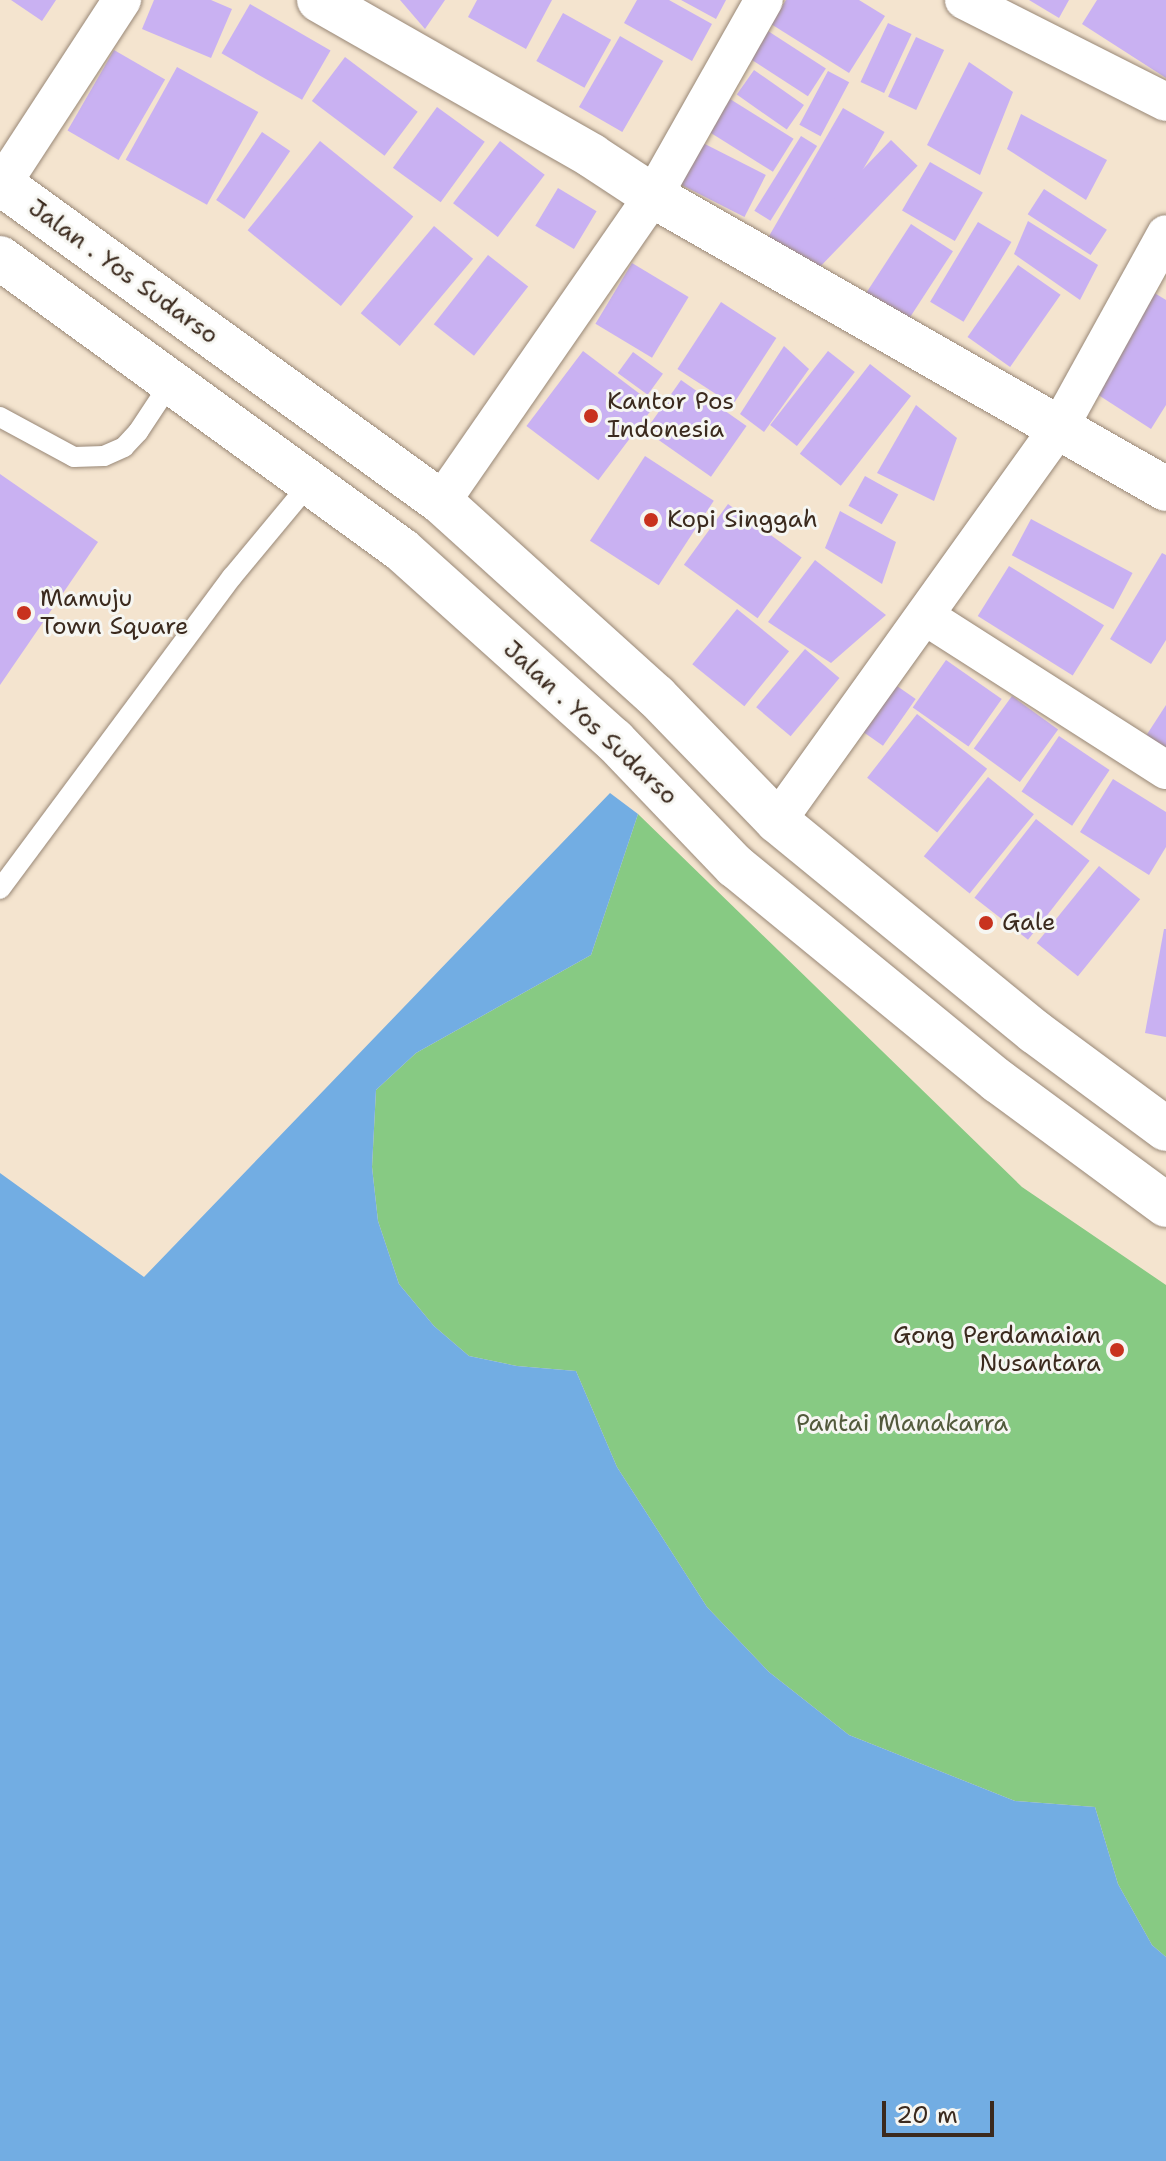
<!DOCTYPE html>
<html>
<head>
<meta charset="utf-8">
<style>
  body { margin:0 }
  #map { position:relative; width:1166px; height:2161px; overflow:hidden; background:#f4e4cf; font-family:"Shantell Sans",sans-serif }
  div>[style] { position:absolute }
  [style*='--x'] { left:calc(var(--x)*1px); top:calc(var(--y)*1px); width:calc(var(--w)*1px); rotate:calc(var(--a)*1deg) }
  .green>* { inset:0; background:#87ca83 }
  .water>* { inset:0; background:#72ade3 }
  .building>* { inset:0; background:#c9b1f2; transform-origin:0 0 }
  .roads { filter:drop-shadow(0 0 2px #988776) drop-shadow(0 0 2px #988776) }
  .service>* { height:20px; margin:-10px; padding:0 10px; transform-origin:10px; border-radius:10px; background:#fff }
  .minor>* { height:38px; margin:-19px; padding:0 19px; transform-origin:19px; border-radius:19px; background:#fff }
  .secondary>* { height:44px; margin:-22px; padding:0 22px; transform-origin:22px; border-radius:22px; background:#fff }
  .trunk>* { height:44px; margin:-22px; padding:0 22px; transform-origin:22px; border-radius:22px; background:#fff }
  .dots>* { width:22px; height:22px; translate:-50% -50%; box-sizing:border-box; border:4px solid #f6f6f2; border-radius:50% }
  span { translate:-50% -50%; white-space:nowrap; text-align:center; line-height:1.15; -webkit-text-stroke:6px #f6f6f2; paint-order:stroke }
  .street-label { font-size:24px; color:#3b2a1e }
  .poi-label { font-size:24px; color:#3b2a1e }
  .left { translate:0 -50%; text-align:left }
  .right { translate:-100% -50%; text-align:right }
  .park-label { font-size:24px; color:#525a3c }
  .scale { position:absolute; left:882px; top:2101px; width:112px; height:36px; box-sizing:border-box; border:4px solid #3b2a1e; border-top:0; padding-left:10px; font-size:24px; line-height:28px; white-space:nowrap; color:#3b2a1e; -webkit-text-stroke:6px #f6f6f2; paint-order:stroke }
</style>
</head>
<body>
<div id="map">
  <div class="green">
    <i style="clip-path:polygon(638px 814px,1022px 1187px,1166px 1285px,1166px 1957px,1152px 1945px,1118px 1884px,1095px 1807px,1015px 1801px,849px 1735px,769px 1672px,707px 1607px,617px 1467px,576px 1371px,517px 1366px,469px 1356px,434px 1326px,399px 1284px,378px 1221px,372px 1167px,376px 1090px,416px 1053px,591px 955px)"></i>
  </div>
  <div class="water">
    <i style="clip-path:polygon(610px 793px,638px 814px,591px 955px,416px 1053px,376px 1090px,372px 1167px,378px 1221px,399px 1284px,434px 1326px,469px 1356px,517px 1366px,576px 1371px,617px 1467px,707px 1607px,769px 1672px,849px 1735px,1015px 1801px,1095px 1807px,1118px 1884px,1152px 1945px,1166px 1957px,1166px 2161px,0 2161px,0 1173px,144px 1277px)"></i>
  </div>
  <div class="building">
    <i style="clip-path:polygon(11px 0,56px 0,42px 21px)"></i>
    <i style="clip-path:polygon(154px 0,211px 0,232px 9px,211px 58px,142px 29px)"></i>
    <i style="clip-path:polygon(400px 0,445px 0,425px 29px)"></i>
    <i style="clip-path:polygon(477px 0,552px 0,526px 49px,468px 17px)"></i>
    <i style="clip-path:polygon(637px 0,669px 0,712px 24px,692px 61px,624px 23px)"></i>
    <i style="clip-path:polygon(681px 0,726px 0,716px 19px)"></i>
    <i style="clip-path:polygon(786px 0,859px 0,885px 16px,849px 73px,771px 24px)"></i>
    <i style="clip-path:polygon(1029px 0,1069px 0,1059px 18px)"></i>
    <i style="clip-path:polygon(1097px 0,1166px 0,1166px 78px,1082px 24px)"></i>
    <i style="left:250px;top:4px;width:93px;height:57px;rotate:30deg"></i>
    <i style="left:563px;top:13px;width:55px;height:55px;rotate:29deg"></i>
    <i style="left:888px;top:23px;width:26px;height:65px;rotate:25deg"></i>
    <i style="left:768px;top:31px;width:69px;height:33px;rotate:33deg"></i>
    <i style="left:620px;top:36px;width:50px;height:82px;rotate:30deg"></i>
    <i style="left:916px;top:37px;width:31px;height:66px;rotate:25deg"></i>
    <i style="left:114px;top:50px;width:59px;height:93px;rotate:30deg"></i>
    <i style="left:345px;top:57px;width:91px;height:55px;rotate:37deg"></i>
    <i style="clip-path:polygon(969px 62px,1013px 92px,980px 175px,927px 145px)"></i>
    <i style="left:177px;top:67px;width:93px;height:106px;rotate:29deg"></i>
    <i style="left:754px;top:70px;width:61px;height:30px;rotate:35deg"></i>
    <i style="left:828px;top:71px;width:24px;height:61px;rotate:28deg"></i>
    <i style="left:730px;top:99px;width:75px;height:39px;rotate:32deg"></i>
    <i style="left:437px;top:107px;width:59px;height:75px;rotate:36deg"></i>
    <i style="left:843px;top:108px;width:48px;height:151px;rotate:30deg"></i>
    <i style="clip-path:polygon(1021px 114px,1107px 160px,1086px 200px,1007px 149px)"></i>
    <i style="left:262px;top:132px;width:34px;height:82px;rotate:34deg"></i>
    <i style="left:801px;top:136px;width:19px;height:88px;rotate:32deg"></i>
    <i style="left:891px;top:140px;width:37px;height:153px;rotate:44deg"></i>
    <i style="left:320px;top:141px;width:120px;height:115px;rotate:39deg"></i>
    <i style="left:500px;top:141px;width:56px;height:78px;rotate:37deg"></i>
    <i style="left:699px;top:141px;width:75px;height:47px;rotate:27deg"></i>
    <i style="left:930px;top:162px;width:61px;height:56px;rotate:30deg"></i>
    <i style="left:558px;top:188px;width:45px;height:44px;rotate:31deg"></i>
    <i style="left:1044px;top:189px;width:75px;height:30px;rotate:33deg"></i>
    <i style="clip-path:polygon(1028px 221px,1098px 265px,1080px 300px,1014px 254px)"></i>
    <i style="left:978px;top:222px;width:39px;height:93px;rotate:31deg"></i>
    <i style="left:911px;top:224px;width:50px;height:91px;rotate:33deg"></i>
    <i style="left:434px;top:226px;width:51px;height:114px;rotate:40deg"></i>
    <i style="left:488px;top:255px;width:51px;height:88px;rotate:38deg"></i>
    <i style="left:632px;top:263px;width:66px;height:71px;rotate:31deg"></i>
    <i style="left:1018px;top:265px;width:52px;height:88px;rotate:35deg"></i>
    <i style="clip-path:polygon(1148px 289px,1166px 300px,1166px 405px,1151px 429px,1086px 387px)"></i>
    <i style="left:721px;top:302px;width:66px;height:80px;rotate:33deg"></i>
    <i style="clip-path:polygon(784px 346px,809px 369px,764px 432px,740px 414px)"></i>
    <i style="left:583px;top:351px;width:90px;height:94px;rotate:37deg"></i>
    <i style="left:828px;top:351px;width:34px;height:94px;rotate:38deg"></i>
    <i style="left:633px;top:352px;width:37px;height:26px;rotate:36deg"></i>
    <i style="left:870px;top:364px;width:52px;height:114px;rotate:38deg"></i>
    <i style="left:681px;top:380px;width:80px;height:62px;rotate:35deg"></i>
    <i style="clip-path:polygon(916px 405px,957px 438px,934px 501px,877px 473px)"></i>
    <i style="left:645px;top:456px;width:82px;height:101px;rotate:33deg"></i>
    <i style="clip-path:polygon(0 474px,98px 542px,0 685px)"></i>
    <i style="left:865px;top:476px;width:38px;height:34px;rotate:29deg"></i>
    <i style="left:728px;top:504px;width:91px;height:75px;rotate:36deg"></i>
    <i style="clip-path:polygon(840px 511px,896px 542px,882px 584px,825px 548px)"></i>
    <i style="left:1031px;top:519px;width:115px;height:41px;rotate:28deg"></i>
    <i style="clip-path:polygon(1162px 553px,1166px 555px,1166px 640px,1151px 664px,1110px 639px)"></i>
    <i style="clip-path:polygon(815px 560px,886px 615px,831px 663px,768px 622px)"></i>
    <i style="left:1009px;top:566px;width:112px;height:59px;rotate:32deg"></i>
    <i style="left:737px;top:609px;width:67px;height:71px;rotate:39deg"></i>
    <i style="left:805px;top:649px;width:45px;height:76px;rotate:40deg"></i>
    <i style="left:946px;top:660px;width:68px;height:58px;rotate:35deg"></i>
    <i style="left:887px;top:679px;width:35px;height:57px;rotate:35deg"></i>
    <i style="left:1012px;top:696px;width:57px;height:65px;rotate:36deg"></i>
    <i style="clip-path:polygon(1166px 705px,1166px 758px,1142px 742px)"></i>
    <i style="left:917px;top:714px;width:89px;height:81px;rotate:38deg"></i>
    <i style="left:1059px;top:736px;width:61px;height:67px;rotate:34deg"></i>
    <i style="left:988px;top:777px;width:59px;height:102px;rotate:39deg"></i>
    <i style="clip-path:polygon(1113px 779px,1166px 812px,1166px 847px,1149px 875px,1080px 832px)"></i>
    <i style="left:1036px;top:819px;width:68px;height:100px;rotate:38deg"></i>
    <i style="left:1099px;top:866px;width:53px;height:99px;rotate:39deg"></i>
    <i style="clip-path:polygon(1164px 929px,1166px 929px,1166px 1037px,1145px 1033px)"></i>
  </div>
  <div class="roads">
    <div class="service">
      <i style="--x:0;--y:417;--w:84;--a:28.4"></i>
      <i style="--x:74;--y:457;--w:30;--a:-2"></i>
      <i style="--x:104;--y:456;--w:22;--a:-24"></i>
      <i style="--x:124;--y:447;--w:21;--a:-47"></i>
      <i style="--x:138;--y:432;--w:60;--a:-56.6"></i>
      <i style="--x:0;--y:889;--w:389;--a:-53.4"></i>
      <i style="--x:232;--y:577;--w:122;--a:-50.3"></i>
    </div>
    <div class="minor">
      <i style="--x:964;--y:0;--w:226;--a:26.8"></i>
      <i style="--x:2;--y:184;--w:220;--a:-56.9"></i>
      <i style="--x:441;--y:502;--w:372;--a:-55.3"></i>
      <i style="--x:653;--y:196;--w:225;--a:-60.5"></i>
      <i style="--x:925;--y:616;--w:286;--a:32.6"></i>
      <i style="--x:777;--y:821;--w:486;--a:-54.4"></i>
      <i style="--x:1060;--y:426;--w:219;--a:-61.1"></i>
    </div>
    <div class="secondary">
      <i style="--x:319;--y:0;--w:314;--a:29.7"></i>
      <i style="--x:592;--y:156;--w:73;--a:33.3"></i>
      <i style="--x:653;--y:196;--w:591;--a:29.73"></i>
    </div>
    <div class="trunk">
      <i style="--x:0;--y:183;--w:544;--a:35.88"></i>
      <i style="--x:441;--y:502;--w:290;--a:42.1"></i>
      <i style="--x:656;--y:696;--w:174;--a:45.9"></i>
      <i style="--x:777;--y:821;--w:333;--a:39.3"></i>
      <i style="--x:1035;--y:1032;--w:163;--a:36.5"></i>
      <i style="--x:0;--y:258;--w:497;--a:36"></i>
      <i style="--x:402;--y:550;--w:285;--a:41.9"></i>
      <i style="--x:614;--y:740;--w:175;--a:46.2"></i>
      <i style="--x:735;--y:866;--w:340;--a:39.3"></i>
      <i style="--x:998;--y:1081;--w:209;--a:36.4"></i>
    </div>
  </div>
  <div class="dots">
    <i style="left:591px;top:416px;background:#c8321e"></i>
    <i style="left:651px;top:520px;background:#c8321e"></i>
    <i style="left:24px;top:613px;background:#c8321e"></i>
    <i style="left:986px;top:923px;background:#c8321e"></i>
    <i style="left:1117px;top:1350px;background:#c8321e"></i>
  </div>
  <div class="street-label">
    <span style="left:123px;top:272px;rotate:36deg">Jalan . Yos Sudarso</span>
    <span style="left:590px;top:723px;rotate:43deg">Jalan . Yos Sudarso</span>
  </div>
  <div class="poi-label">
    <span class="left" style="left:607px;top:416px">Kantor Pos<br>Indonesia</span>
    <span class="left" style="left:667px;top:520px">Kopi Singgah</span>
    <span class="left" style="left:40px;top:613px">Mamuju<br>Town Square</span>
    <span class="left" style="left:1002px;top:923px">Gale</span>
    <span class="right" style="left:1101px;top:1350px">Gong Perdamaian<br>Nusantara</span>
  </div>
  <div class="park-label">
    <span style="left:902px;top:1424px">Pantai Manakarra</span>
  </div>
  <div class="scale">20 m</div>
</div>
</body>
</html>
